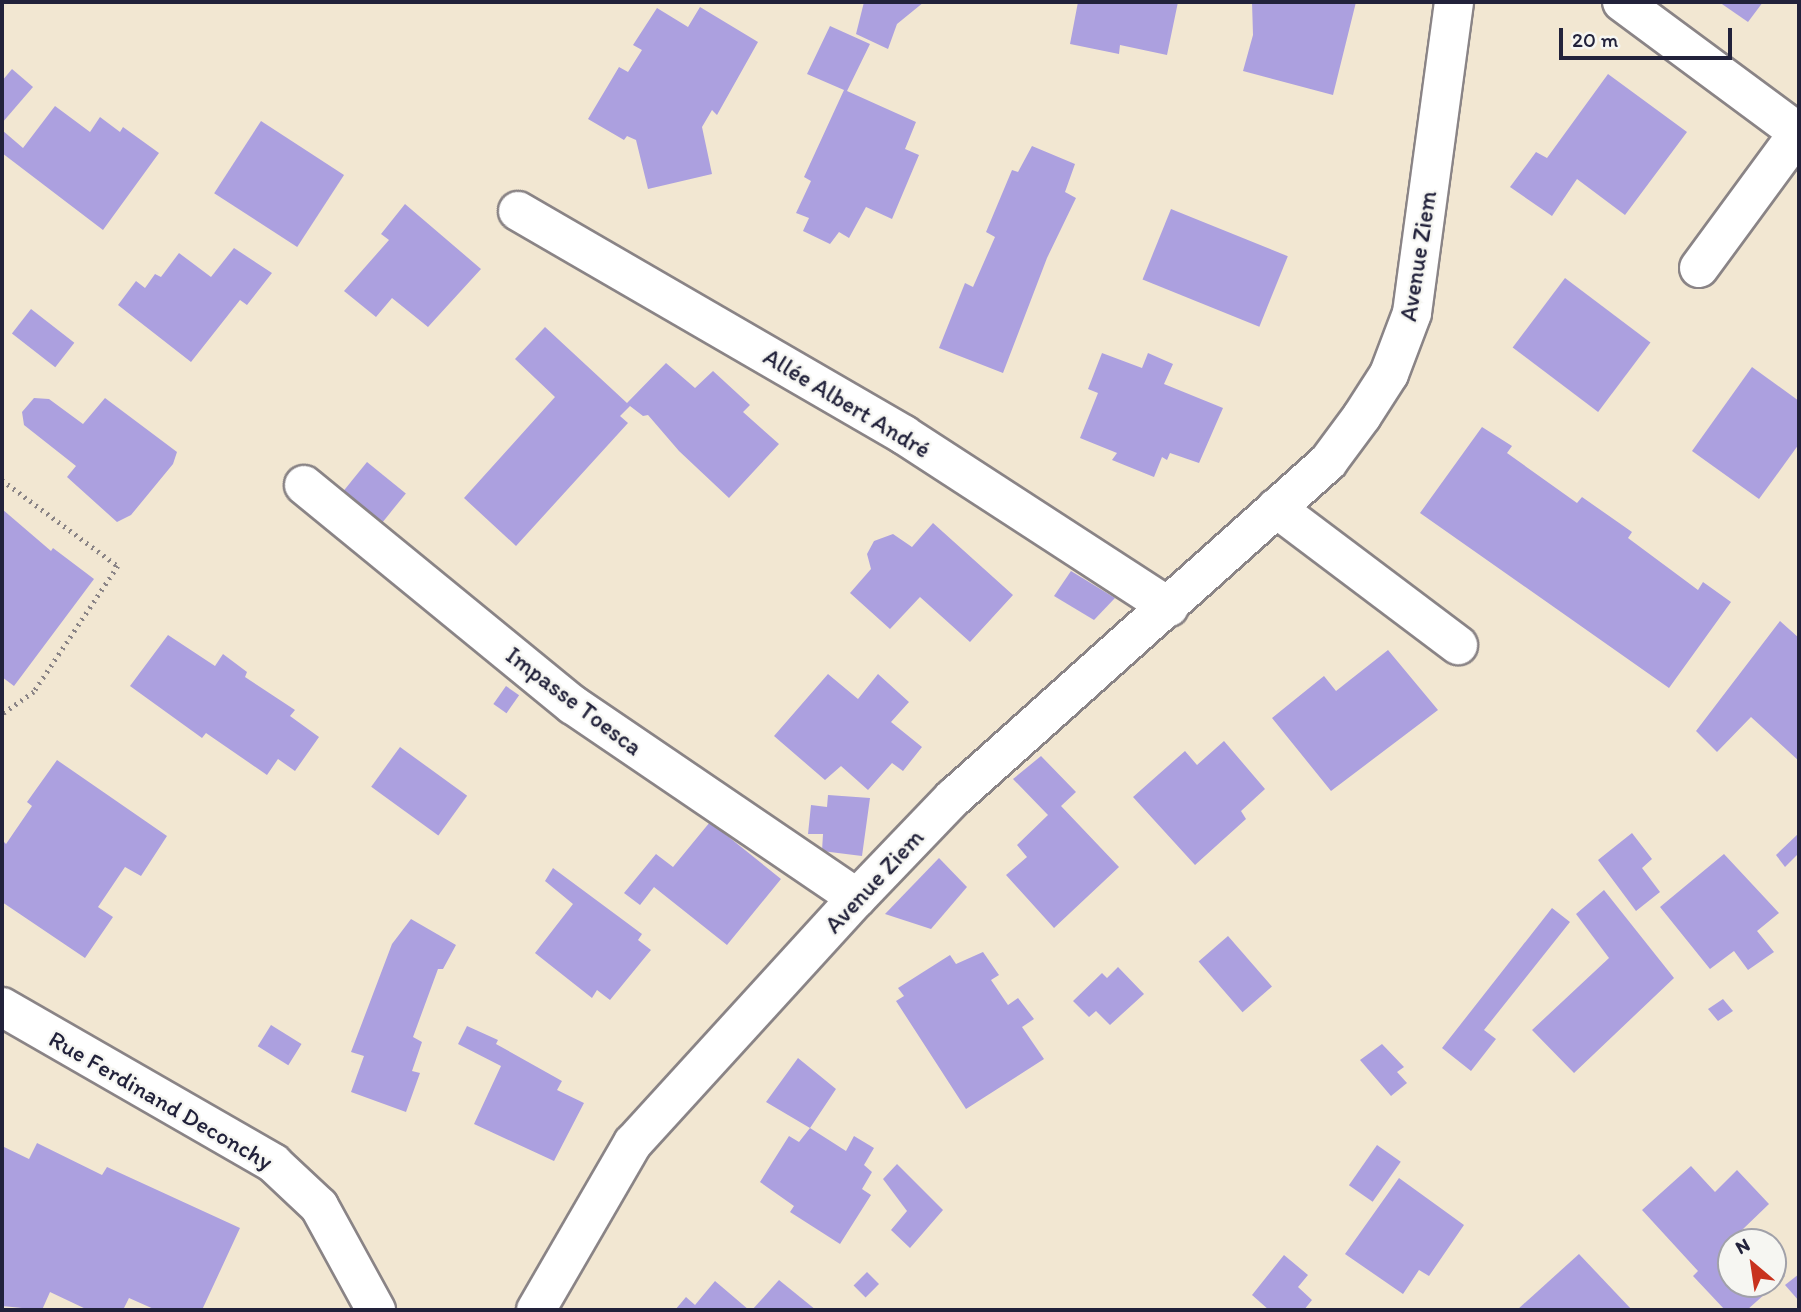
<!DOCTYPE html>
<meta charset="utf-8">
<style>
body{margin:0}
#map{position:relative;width:1801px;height:1312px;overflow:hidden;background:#f2e7d2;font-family:Itim,sans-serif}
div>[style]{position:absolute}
.building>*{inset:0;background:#aca0df;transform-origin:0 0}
.path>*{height:4.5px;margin-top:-2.25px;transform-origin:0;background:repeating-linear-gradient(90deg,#8a8486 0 2px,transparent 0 7px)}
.roads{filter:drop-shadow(2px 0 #8a8486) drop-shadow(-2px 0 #8a8486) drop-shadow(0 2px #8a8486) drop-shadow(0 -2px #8a8486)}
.street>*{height:38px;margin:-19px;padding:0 19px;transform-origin:19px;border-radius:19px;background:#fff}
span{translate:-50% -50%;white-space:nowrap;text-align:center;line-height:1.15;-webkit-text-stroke:5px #f6f6f2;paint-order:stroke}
.street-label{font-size:24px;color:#22223b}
.frame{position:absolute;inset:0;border:4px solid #22223b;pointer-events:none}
.north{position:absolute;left:1717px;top:1228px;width:70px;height:70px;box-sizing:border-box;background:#f6f6f2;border:2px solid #a1a1a9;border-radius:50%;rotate:331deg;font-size:19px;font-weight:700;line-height:28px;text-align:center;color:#22223b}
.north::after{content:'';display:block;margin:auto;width:24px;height:32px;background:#c8321e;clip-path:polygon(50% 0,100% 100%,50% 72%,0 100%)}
.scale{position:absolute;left:1559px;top:28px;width:173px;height:32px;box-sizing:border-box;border:4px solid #22223b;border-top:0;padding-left:9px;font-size:21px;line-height:24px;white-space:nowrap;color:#22223b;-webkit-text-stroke:5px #f6f6f2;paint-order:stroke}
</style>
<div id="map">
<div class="building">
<i style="clip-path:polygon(864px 2px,924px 2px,897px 24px,888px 49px,856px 34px)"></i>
<i style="clip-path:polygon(1078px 2px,1178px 2px,1167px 55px,1120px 45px,1119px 54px,1070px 44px)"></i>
<i style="clip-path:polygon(1252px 2px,1356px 2px,1333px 95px,1243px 71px,1253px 35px)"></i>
<i style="clip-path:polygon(1719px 2px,1763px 2px,1748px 22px)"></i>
<i style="clip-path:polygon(700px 7px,758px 42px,717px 115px,712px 110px,702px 127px,712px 174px,648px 189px,636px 140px,627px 136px,624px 140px,588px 119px,619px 67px,628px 72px,642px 50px,633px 45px,657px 8px,688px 27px)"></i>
<i style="clip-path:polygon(830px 26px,870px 44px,847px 91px,916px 122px,905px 149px,919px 155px,892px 219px,866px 207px,849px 238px,839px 232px,830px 244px,803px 231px,809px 218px,796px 213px,811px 181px,804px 177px,844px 90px,807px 74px)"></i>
<i style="clip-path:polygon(12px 69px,33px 87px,2px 123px,2px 81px)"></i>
<i style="clip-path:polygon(1608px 74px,1687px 132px,1625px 215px,1577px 179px,1552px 216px,1510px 187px,1536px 152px,1547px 158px)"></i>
<i style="clip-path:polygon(55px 106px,90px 132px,100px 117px,120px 132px,123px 127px,159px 153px,103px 230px,2px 153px,2px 130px,23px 148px)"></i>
<i style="left:261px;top:121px;width:99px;height:86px;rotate:33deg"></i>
<i style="clip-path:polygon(1032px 146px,1075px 164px,1065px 192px,1076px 198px,1047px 258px,1003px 373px,939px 348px,965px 283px,973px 287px,995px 237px,986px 232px,1012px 170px,1018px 172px)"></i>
<i style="clip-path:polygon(405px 204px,481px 269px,428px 327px,392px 298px,376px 317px,344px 291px,389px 240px,381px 234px)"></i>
<i style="left:1171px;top:209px;width:126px;height:76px;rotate:22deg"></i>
<i style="clip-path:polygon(234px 248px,272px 273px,247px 305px,240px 300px,191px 362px,118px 305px,136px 281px,145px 288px,155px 274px,161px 277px,179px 253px,211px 277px)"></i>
<i style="left:1565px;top:278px;width:107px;height:87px;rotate:37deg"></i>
<i style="left:31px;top:309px;width:55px;height:31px;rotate:38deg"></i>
<i style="clip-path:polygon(545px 327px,627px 403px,666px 363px,695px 388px,713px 371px,750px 405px,743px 412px,779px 444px,729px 498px,679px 451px,648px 415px,643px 416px,630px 406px,620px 416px,628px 423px,516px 546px,464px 498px,555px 397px,515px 359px)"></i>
<i style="clip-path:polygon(1102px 353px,1142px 368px,1148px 353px,1173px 364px,1164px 384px,1223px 408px,1199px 463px,1170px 453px,1167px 460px,1162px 457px,1154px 477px,1112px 460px,1117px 453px,1080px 438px,1098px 393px,1088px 389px)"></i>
<i style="clip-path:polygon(1752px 367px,1799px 401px,1799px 444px,1759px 499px,1692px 451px)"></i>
<i style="clip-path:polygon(34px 398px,49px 399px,83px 424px,105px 398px,177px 452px,173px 464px,131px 515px,117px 522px,67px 477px,76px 466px,24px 425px,22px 412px)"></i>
<i style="clip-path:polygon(1482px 427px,1512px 446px,1507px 453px,1577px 503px,1582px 497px,1632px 532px,1628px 538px,1698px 590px,1703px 582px,1731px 602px,1669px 688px,1420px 513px)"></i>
<i style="left:367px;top:462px;width:50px;height:38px;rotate:39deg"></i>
<i style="clip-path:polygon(2px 509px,51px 551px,53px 548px,94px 579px,14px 686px,2px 677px)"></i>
<i style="clip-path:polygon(933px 523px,1013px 595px,970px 642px,920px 597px,890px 629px,850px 593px,871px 569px,867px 554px,874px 541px,893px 534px,912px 547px)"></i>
<i style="clip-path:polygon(1071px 571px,1115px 598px,1094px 620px,1054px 596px)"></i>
<i style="clip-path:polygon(1780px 621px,1799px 638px,1799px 761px,1751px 717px,1717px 752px,1696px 731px)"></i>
<i style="clip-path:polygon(168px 635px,215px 666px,223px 654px,247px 672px,245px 677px,295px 710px,290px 716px,319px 737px,295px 771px,278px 759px,267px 775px,206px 733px,202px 738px,130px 686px)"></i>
<i style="clip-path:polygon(1388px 650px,1438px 710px,1331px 791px,1272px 718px,1324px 676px,1336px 691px)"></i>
<i style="clip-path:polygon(828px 674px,858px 699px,878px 674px,909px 702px,891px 722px,922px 747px,903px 771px,892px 763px,868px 790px,841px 766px,825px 780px,774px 736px)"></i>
<i style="left:506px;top:686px;width:16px;height:22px;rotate:35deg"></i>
<i style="clip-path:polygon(1224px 741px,1265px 789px,1241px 811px,1246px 819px,1195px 865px,1133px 797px,1185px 751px,1197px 765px)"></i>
<i style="left:400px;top:747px;width:83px;height:49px;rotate:36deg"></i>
<i style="clip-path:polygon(1041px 756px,1076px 792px,1061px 806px,1119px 867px,1054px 928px,1006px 875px,1027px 857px,1017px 845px,1048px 815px,1013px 779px)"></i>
<i style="clip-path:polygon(57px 760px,167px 836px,141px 876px,125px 867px,98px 907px,113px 917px,85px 958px,2px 902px,2px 840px,6px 844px,32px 806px,27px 802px)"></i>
<i style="clip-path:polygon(828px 795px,870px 798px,862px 856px,822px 851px,823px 834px,808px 834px,811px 805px,827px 807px)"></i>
<i style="clip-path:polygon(710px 822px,781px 879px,727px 945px,654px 887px,640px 905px,624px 893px,656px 854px,673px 867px)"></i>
<i style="clip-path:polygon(1632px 833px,1652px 859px,1642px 868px,1660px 892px,1636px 911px,1598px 860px)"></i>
<i style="clip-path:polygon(1799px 833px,1799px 853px,1785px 867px,1776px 855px)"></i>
<i style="clip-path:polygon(1724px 854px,1779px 913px,1757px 931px,1774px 952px,1748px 970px,1734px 951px,1710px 969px,1660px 907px)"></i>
<i style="clip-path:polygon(939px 858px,967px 887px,931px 929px,885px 914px)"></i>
<i style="clip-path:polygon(553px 868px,642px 934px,638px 940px,651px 950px,610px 1000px,597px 990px,592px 998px,535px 953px,573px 904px,545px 881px)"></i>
<i style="clip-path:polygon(1604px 890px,1674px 978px,1574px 1073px,1532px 1030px,1609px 958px,1576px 914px)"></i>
<i style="clip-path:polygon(1552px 908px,1570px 922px,1484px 1030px,1496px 1039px,1471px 1071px,1442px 1048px)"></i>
<i style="clip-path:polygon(411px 919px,456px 945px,443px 969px,438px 969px,413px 1037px,422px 1042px,412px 1071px,420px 1073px,406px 1112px,351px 1092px,364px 1056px,351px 1052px,392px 944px)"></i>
<i style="left:1228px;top:936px;width:67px;height:39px;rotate:49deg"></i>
<i style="clip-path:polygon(983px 952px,999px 975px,991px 980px,1008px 1005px,1018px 998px,1034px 1019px,1022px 1027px,1044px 1059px,966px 1109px,896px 1001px,904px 996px,898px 988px,950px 955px,956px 964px)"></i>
<i style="clip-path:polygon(1118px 967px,1144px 994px,1110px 1025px,1096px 1011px,1089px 1017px,1073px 1001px,1102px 973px,1107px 978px)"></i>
<i style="clip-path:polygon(1723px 999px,1733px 1011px,1718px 1021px,1708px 1009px)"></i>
<i style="left:271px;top:1025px;width:36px;height:25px;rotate:32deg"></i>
<i style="clip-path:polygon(467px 1026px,498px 1040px,496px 1044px,562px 1081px,557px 1090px,584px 1103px,554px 1161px,474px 1124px,501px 1066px,458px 1044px)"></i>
<i style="clip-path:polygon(1382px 1044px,1404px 1067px,1397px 1072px,1407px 1083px,1391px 1096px,1360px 1060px)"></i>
<i style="clip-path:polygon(798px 1058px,836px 1089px,810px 1128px,846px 1151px,854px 1136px,874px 1148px,864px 1165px,872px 1172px,862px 1189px,871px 1195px,840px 1244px,790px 1212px,794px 1206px,760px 1182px,789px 1136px,799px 1142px,810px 1128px,766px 1102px)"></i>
<i style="clip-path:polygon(37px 1143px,102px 1175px,107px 1167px,240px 1228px,202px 1310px,156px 1310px,129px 1298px,123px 1310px,88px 1310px,50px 1292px,42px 1310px,2px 1306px,2px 1146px,29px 1159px)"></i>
<i style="left:1377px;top:1145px;width:29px;height:49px;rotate:35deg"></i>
<i style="clip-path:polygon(897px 1164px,943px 1210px,910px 1248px,891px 1230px,907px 1211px,883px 1179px)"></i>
<i style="clip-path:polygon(1691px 1166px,1715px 1192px,1737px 1170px,1769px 1204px,1742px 1230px,1753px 1242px,1731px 1242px,1731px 1284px,1773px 1284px,1773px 1263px,1785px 1276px,1747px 1310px,1725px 1310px,1693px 1276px,1698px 1271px,1642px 1210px)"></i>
<i style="clip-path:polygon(1399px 1178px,1464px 1225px,1429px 1276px,1419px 1270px,1403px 1294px,1345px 1254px)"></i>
<i style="clip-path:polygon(1579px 1254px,1632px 1310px,1517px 1310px)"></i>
<i style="clip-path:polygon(1284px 1255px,1308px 1275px,1298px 1287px,1312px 1300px,1304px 1310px,1269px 1310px,1252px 1295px)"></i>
<i style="left:867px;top:1272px;width:17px;height:19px;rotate:45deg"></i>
<i style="clip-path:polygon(1799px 1274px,1799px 1301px,1785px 1285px)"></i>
<i style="clip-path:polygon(779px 1280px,816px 1310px,752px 1310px)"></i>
<i style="clip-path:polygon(715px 1281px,749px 1310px,675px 1310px,686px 1297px,695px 1305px)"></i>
</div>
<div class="path">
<i style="left:2px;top:480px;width:144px;rotate:36.6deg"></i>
<i style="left:118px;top:566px;width:151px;rotate:123.7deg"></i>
<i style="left:34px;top:692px;width:39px;rotate:145deg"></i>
</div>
<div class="roads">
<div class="street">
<i style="left:1622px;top:2px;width:220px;rotate:36.5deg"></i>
<i style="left:518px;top:211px;width:446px;rotate:30.1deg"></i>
<i style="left:904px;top:435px;width:316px;rotate:33deg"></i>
<i style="left:1699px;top:268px;width:169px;rotate:-53.7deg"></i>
<i style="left:304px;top:485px;width:348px;rotate:39.3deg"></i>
<i style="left:573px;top:705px;width:343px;rotate:34.2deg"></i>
<i style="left:1276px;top:508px;width:228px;rotate:37deg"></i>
<i style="left:2px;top:1007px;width:313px;rotate:29.9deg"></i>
<i style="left:273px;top:1163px;width:63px;rotate:43.1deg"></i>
<i style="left:319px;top:1206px;width:119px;rotate:61.3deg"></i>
<i style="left:536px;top:1310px;width:193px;rotate:-59.9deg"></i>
<i style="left:633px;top:1143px;width:332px;rotate:-47.6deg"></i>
<i style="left:857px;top:898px;width:139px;rotate:-46.2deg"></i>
<i style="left:953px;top:798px;width:504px;rotate:-41.86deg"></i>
<i style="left:1328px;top:462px;width:57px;rotate:-53.5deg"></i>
<i style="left:1362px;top:416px;width:50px;rotate:-57.3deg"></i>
<i style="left:1389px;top:374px;width:65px;rotate:-69.3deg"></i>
<i style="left:1412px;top:313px;width:314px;rotate:-82.3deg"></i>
</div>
</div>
<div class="street-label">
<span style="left:1418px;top:256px;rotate:-81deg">Avenue Ziem</span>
<span style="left:847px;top:403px;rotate:31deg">Allée Albert André</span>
<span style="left:574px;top:701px;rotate:37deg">Impasse Toesca</span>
<span style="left:874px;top:881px;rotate:-47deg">Avenue Ziem</span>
<span style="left:161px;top:1100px;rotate:30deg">Rue Ferdinand Deconchy</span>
</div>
<div class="frame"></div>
<div class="north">N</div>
<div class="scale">20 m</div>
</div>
